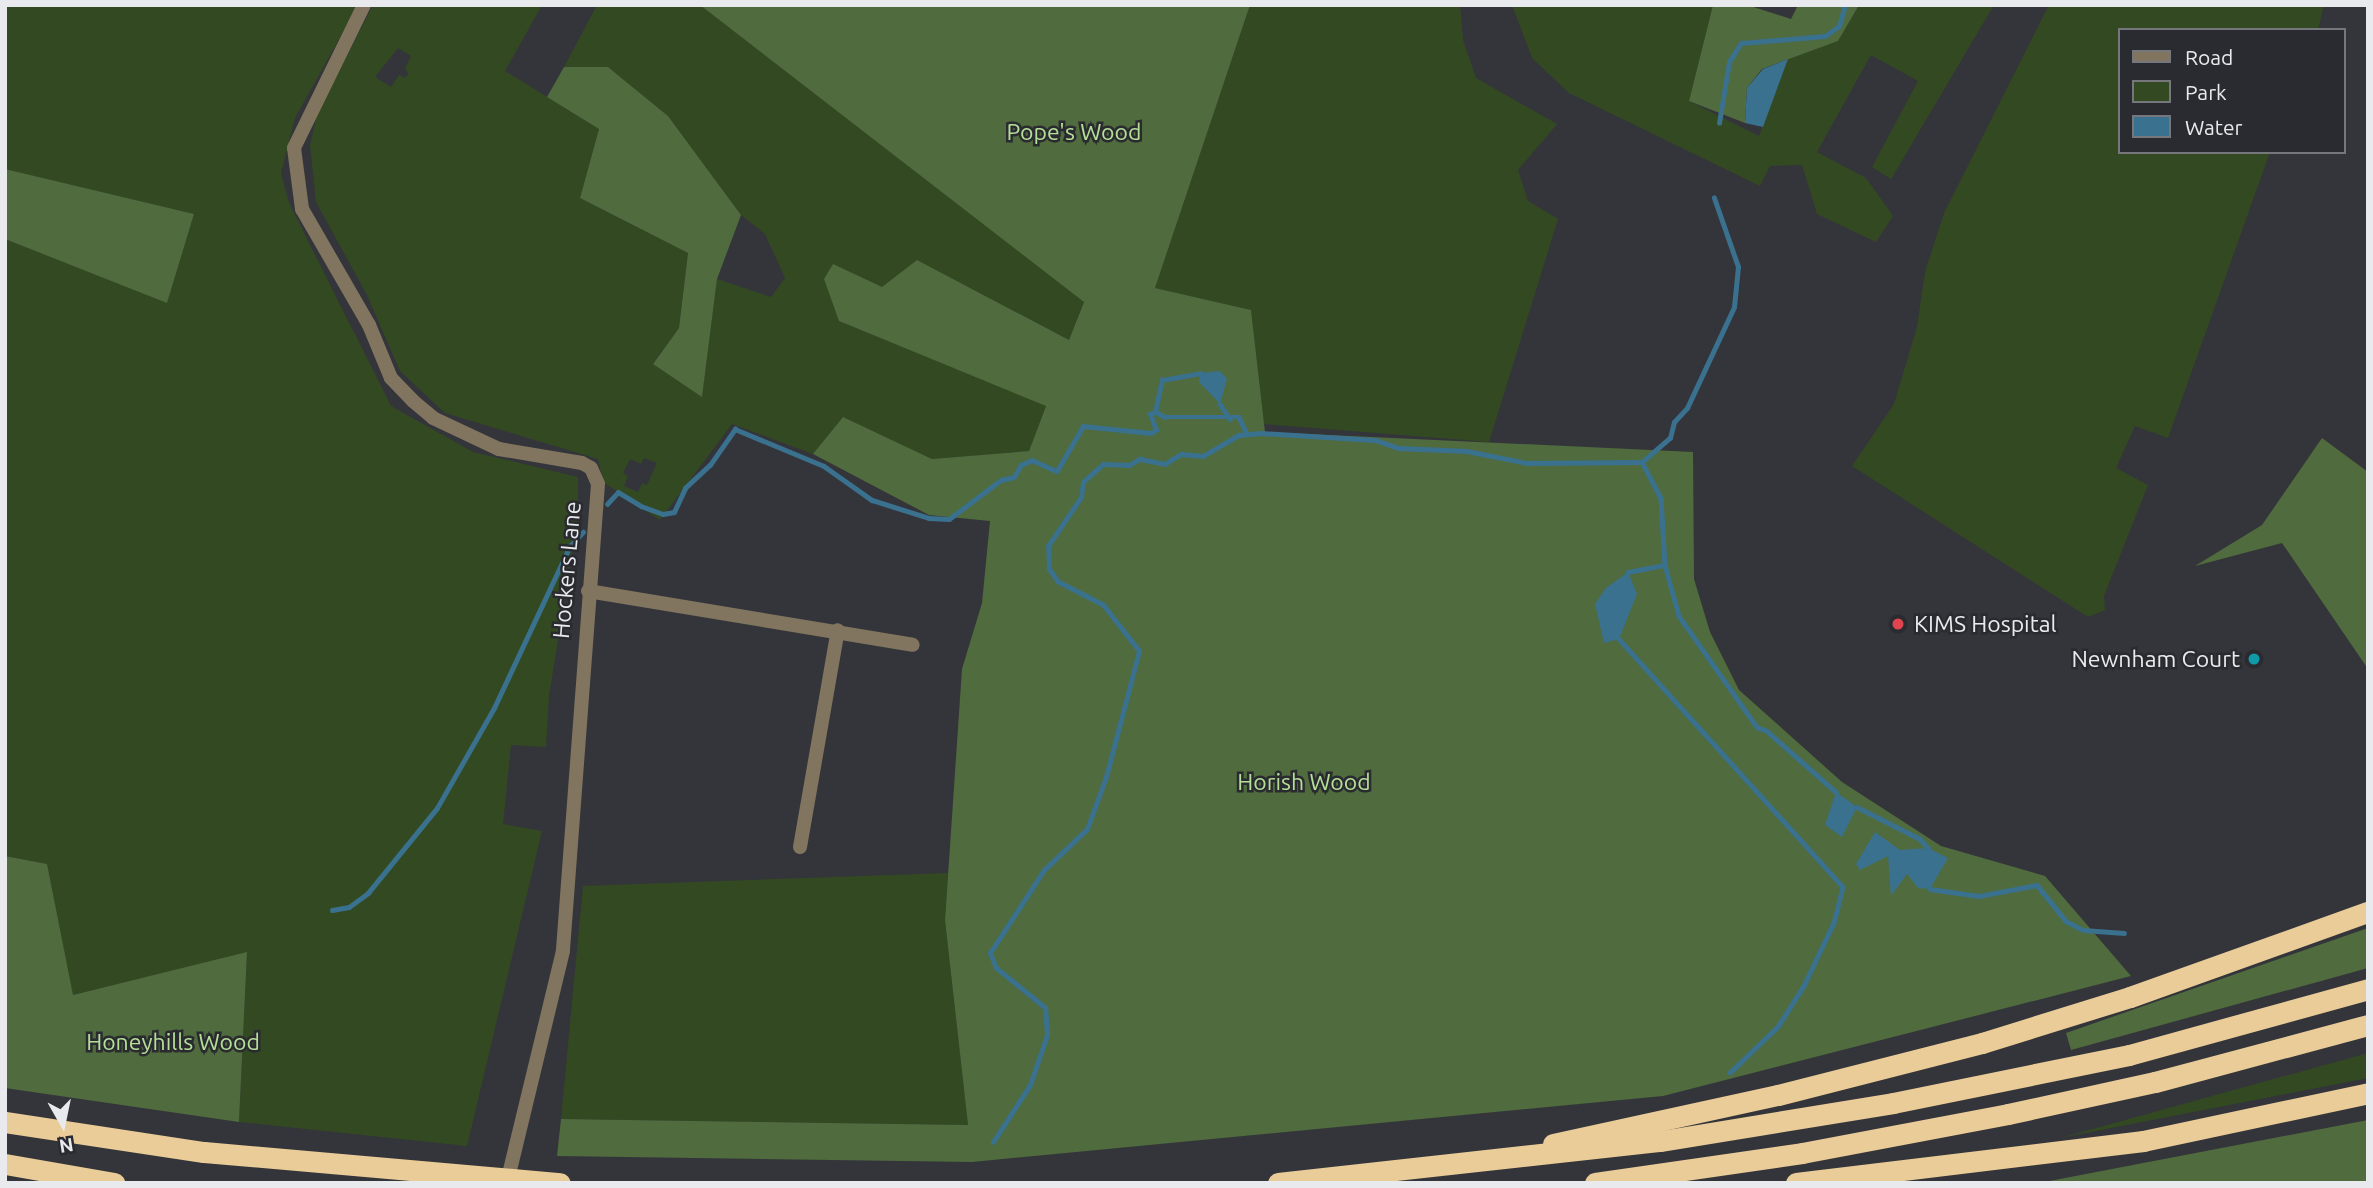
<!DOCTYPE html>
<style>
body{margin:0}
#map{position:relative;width:2373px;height:1188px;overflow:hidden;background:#34353a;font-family:Ubuntu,sans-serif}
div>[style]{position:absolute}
.green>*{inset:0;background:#334922}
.forest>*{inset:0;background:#506b3d}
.water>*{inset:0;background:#3a718f}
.stream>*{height:4.5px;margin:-2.25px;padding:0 2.25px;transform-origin:2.25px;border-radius:2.25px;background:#3a718f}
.street>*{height:14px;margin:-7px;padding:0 7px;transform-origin:7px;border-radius:7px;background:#817560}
.highway>*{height:21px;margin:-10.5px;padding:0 10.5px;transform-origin:10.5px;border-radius:10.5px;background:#eacc98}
.dots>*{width:19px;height:19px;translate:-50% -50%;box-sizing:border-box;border:4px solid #2a2b30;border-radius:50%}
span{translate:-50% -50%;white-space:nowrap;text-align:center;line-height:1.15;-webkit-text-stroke:5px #2a2b30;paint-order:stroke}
.park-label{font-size:23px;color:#b5df97}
.street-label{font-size:23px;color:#e9eaed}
.poi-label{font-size:23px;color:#e9eaed}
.left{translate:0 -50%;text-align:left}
.right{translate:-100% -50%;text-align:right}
.frame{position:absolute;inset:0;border:7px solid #e9eaed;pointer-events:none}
.legend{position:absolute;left:2118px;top:28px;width:228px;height:126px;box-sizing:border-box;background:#2a2b30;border:2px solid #76777c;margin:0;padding:9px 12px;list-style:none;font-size:21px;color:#e9eaed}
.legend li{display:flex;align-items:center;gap:14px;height:35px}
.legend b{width:35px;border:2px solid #76777c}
.north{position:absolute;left:28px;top:1090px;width:70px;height:70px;-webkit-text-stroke:5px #2a2b30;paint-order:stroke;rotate:171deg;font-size:19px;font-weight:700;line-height:28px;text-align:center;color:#e9eaed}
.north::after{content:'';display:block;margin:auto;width:24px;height:32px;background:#e9eaed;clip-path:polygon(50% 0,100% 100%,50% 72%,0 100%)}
</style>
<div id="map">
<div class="green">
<i style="clip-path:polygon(5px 5px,358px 5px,295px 118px,281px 173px,289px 203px,391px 406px,473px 452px,578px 477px,578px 516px,549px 696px,546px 747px,511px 745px,503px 824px,542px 831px,467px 1146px,239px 1122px,247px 953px,72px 995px,47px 864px,5px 856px,5px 239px,167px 302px,194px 214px,5px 169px)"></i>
<i style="clip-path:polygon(evenodd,373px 5px,542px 5px,505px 71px,599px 129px,580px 198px,688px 253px,679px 328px,653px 363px,702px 396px,717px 279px,771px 297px,785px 278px,765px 234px,741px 215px,668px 116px,608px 67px,564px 67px,597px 5px,700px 5px,1084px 301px,1069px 340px,917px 260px,839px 321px,1046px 405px,1029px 451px,932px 459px,843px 417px,813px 454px,732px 424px,660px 520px,603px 482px,598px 459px,445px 413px,400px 371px,367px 295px,316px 202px,310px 145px,317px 114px,373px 5px,398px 48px,411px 56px,405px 69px,409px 73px,405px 78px,399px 75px,391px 87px,375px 77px,398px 48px,373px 5px,644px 458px,657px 463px,647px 485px,642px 483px,638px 492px,624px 486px,628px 476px,623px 473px,630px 459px,641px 464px,644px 458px)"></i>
<i style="clip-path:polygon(1250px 5px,1460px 5px,1463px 40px,1476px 78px,1557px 124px,1518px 170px,1528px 201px,1558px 219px,1489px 442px,1264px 424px,1251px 310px,1155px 288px)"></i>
<i style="clip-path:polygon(1512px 5px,1713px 5px,1689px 101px,1759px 136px,1788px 59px,1838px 41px,1859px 5px,1994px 5px,1891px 179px,1872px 167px,1918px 81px,1871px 55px,1817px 152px,1866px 178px,1893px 216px,1876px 242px,1817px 214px,1802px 165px,1770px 166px,1760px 186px,1569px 93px,1532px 58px)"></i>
<i style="clip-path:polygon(2049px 5px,2324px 5px,2318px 30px,2119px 30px,2119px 152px,2270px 152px,2168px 438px,2135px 426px,2116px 468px,2148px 485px,2104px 596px,2105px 610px,2088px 617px,1852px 466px,1894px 404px,1917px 327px,1925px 272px,1944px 213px)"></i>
<i style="clip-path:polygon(948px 873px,945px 920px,968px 1125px,561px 1119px,583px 886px)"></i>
<i style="clip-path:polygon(2368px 1053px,2368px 1078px,2060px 1138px)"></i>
</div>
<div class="forest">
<i style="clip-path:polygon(700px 5px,1250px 5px,1155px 288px,1251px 310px,1265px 432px,1693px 452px,1694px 579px,1710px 632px,1739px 690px,1842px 782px,1941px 846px,2045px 876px,2131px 976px,1663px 1096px,972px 1162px,557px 1156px,561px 1119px,968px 1125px,945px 920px,962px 669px,982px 603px,990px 521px,929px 515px,813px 454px,843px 417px,932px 459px,1029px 451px,1046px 406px,839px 321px,824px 279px,833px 264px,882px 287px,917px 260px,1069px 340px,1084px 302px)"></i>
<i style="clip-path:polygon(1713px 5px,1747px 5px,1791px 19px,1798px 5px,1859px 5px,1838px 41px,1762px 69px,1747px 88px,1745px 123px,1689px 101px)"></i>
<i style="clip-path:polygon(564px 67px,608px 67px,668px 116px,741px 215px,717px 279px,702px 397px,653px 364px,679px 328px,688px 253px,580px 198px,599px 129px,547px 97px)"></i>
<i style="clip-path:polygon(5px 169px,194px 214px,167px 303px,5px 239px)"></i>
<i style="clip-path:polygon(2322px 438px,2368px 472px,2368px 669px,2282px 543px,2195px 566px,2262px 525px)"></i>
<i style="clip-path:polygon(5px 856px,47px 864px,73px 995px,247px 952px,239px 1122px,5px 1088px)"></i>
<i style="clip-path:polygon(2368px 928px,2368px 968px,2071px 1050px,2066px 1033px)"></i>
<i style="clip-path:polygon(2368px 1120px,2368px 1183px,2039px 1183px)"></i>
</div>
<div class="water">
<i style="clip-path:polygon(1788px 59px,1763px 127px,1745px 123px,1747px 88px,1763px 69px)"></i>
<i style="clip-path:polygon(1220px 371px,1227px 379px,1220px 404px,1199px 382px,1200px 373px)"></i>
<i style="clip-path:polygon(1628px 572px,1637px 594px,1619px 639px,1604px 643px,1595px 604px,1606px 588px)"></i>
<i style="clip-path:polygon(1836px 792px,1857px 807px,1842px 837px,1825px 825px)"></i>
<i style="clip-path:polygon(1875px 832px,1900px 850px,1928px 848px,1948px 858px,1930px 889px,1918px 888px,1907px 874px,1891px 896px,1888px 856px,1860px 870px,1856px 864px)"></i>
</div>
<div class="stream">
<i style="left:1719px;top:123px;width:62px;rotate:-80.7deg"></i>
<i style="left:1729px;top:62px;width:22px;rotate:-58deg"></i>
<i style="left:1741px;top:43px;width:84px;rotate:-4.8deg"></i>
<i style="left:1825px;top:36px;width:17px;rotate:-36deg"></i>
<i style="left:1839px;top:26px;width:22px;rotate:-74deg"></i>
<i style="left:1220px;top:404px;width:18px;rotate:56deg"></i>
<i style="left:1156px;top:412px;width:10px;rotate:29deg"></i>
<i style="left:1165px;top:417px;width:74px"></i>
<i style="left:1239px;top:417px;width:19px;rotate:65deg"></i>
<i style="left:1642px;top:462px;width:41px;rotate:62.2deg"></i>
<i style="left:1661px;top:498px;width:67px;rotate:86.6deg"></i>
<i style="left:1665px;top:565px;width:53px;rotate:74.6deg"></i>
<i style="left:1679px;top:616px;width:136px;rotate:54.9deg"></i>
<i style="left:1757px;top:727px;width:11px;rotate:22deg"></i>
<i style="left:1767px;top:731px;width:92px;rotate:41.5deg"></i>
<i style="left:607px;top:504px;width:16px;rotate:-47deg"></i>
<i style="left:618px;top:492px;width:27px;rotate:31deg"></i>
<i style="left:641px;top:506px;width:23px;rotate:20deg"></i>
<i style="left:663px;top:514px;width:11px;rotate:-10deg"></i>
<i style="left:674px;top:512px;width:26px;rotate:-65deg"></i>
<i style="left:685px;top:488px;width:34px;rotate:-43deg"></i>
<i style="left:710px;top:465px;width:44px;rotate:-55.2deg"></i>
<i style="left:735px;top:429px;width:96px;rotate:22.6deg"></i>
<i style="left:824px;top:466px;width:59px;rotate:35.3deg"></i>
<i style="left:872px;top:500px;width:60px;rotate:17.5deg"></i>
<i style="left:929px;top:518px;width:20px;rotate:3deg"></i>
<i style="left:949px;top:519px;width:65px;rotate:-36.9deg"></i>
<i style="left:1001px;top:480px;width:13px;rotate:-13deg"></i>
<i style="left:1014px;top:477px;width:14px;rotate:-60deg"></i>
<i style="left:1021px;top:465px;width:12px;rotate:-24deg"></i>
<i style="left:1032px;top:460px;width:27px;rotate:24deg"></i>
<i style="left:1057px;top:471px;width:52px;rotate:-60deg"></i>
<i style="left:1083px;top:426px;width:68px;rotate:5.9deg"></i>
<i style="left:1151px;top:433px;width:6px;rotate:-31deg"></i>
<i style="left:1156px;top:430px;width:17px;rotate:-111deg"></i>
<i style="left:1150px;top:414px;width:5px;rotate:-22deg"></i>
<i style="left:1155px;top:412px;width:33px;rotate:-78deg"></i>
<i style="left:1162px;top:380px;width:39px;rotate:-10deg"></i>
<i style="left:1628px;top:572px;width:38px;rotate:-11deg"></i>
<i style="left:1619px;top:639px;width:334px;rotate:47.9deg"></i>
<i style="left:1843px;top:887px;width:37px;rotate:104deg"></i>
<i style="left:1834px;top:923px;width:70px;rotate:115.5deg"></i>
<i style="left:1804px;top:986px;width:49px;rotate:122.4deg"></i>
<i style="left:1778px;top:1027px;width:66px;rotate:136.2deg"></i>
<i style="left:1857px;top:807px;width:71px;rotate:26.9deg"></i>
<i style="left:1920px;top:839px;width:12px;rotate:48deg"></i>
<i style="left:1930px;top:889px;width:49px;rotate:8.1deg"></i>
<i style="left:1979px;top:896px;width:59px;rotate:-10.7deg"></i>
<i style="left:2037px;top:885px;width:46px;rotate:51.1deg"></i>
<i style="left:2066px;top:921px;width:19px;rotate:28deg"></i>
<i style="left:2083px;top:930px;width:41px;rotate:4.2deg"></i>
<i style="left:332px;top:910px;width:17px;rotate:-10deg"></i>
<i style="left:349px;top:907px;width:24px;rotate:-36deg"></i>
<i style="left:368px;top:893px;width:109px;rotate:-50.9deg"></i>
<i style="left:437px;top:808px;width:115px;rotate:-60.3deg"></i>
<i style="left:494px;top:708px;width:179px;rotate:-64.9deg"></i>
<i style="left:570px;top:546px;width:19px;rotate:-47deg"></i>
<i style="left:993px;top:1142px;width:68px;rotate:-57deg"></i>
<i style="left:1030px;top:1085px;width:53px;rotate:-71.2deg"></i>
<i style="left:1047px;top:1035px;width:27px;rotate:-94deg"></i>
<i style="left:1045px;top:1008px;width:63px;rotate:-140.8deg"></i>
<i style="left:996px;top:968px;width:16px;rotate:-112deg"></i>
<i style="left:990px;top:953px;width:99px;rotate:-57deg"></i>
<i style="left:1044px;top:870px;width:59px;rotate:-43.6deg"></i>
<i style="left:1087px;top:829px;width:55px;rotate:-69.9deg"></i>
<i style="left:1106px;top:777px;width:130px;rotate:-75.3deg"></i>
<i style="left:1139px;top:651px;width:58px;rotate:-128deg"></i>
<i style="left:1103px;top:605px;width:51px;rotate:-152.9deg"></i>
<i style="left:1058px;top:582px;width:16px;rotate:-125deg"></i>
<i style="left:1049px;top:569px;width:23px;rotate:-92deg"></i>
<i style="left:1048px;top:546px;width:59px;rotate:-56deg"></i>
<i style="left:1081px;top:497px;width:15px;rotate:-82deg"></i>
<i style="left:1083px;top:482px;width:27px;rotate:-42deg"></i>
<i style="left:1103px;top:464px;width:26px;rotate:2deg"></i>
<i style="left:1129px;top:465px;width:13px;rotate:-29deg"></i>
<i style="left:1140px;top:459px;width:25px;rotate:11deg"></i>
<i style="left:1165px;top:464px;width:19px;rotate:-32deg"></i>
<i style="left:1181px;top:454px;width:22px;rotate:5deg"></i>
<i style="left:1203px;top:456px;width:42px;rotate:-30.3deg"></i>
<i style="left:1239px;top:435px;width:22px;rotate:-5deg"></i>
<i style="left:1261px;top:433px;width:114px;rotate:3.5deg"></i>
<i style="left:1375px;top:440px;width:24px;rotate:19deg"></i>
<i style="left:1398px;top:448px;width:69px;rotate:2.5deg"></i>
<i style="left:1467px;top:451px;width:61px;rotate:11.3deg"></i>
<i style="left:1527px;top:463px;width:115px;rotate:-0.5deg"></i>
<i style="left:1642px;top:462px;width:37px;rotate:-41deg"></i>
<i style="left:1670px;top:438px;width:16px;rotate:-76deg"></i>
<i style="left:1674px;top:422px;width:19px;rotate:-47deg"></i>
<i style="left:1687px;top:408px;width:111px;rotate:-65deg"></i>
<i style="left:1734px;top:307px;width:40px;rotate:-84.3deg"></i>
<i style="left:1738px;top:267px;width:73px;rotate:-109.2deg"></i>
</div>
<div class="street">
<i style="left:364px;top:5px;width:159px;rotate:116.1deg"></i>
<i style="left:294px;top:148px;width:62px;rotate:82.5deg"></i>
<i style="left:302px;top:209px;width:134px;rotate:60deg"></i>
<i style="left:369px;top:325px;width:57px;rotate:67.5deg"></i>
<i style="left:391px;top:378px;width:32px;rotate:46deg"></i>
<i style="left:413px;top:401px;width:26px;rotate:40deg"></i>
<i style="left:433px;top:418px;width:73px;rotate:25.2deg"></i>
<i style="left:499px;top:449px;width:84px;rotate:9.6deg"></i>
<i style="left:582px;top:463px;width:10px;rotate:29deg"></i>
<i style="left:591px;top:468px;width:17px;rotate:66deg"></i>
<i style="left:598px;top:484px;width:468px;rotate:94.3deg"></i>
<i style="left:563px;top:951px;width:239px;rotate:103.6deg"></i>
<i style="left:588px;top:591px;width:329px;rotate:9.4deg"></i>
<i style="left:800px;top:847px;width:220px;rotate:-80.1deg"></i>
</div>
<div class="highway">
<i style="left:5px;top:1122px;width:201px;rotate:8.6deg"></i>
<i style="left:204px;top:1152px;width:357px;rotate:5deg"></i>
<i style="left:1553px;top:1144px;width:230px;rotate:-12.3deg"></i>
<i style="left:1778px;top:1095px;width:211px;rotate:-14.3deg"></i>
<i style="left:1982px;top:1043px;width:155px;rotate:-17.3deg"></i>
<i style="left:2130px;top:997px;width:253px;rotate:-19.7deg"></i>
<i style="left:5px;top:1164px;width:111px;rotate:9.9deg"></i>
<i style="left:1278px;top:1183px;width:385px;rotate:-6.3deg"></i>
<i style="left:1661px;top:1141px;width:235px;rotate:-9.3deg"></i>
<i style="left:1893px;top:1103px;width:241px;rotate:-11.5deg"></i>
<i style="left:2129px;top:1055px;width:248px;rotate:-15.4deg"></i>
<i style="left:1595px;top:1183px;width:209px;rotate:-8.2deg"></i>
<i style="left:1802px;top:1153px;width:210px;rotate:-10.7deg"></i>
<i style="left:2008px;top:1114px;width:150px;rotate:-12.3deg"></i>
<i style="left:2155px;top:1082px;width:220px;rotate:-15deg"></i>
<i style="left:1796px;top:1183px;width:350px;rotate:-6.9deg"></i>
<i style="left:2143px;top:1141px;width:230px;rotate:-12deg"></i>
</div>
<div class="dots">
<i style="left:1898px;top:624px;background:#e0444e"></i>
<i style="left:2254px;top:659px;background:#0f9aa8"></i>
</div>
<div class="park-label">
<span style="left:1074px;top:132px">Pope's Wood</span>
<span style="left:1304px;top:782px">Horish Wood</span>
<span style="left:173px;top:1042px">Honeyhills Wood</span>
</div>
<div class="street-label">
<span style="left:567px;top:570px;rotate:-85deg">Hockers Lane</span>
</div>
<div class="poi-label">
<span class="left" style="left:1914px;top:624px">KIMS Hospital</span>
<span class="right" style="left:2240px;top:659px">Newnham Court</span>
</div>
<div class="frame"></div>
<ul class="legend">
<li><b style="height:9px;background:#817560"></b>Road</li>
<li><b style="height:19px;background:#334922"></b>Park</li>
<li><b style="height:19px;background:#3a718f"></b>Water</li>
</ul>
<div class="north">N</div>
</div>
